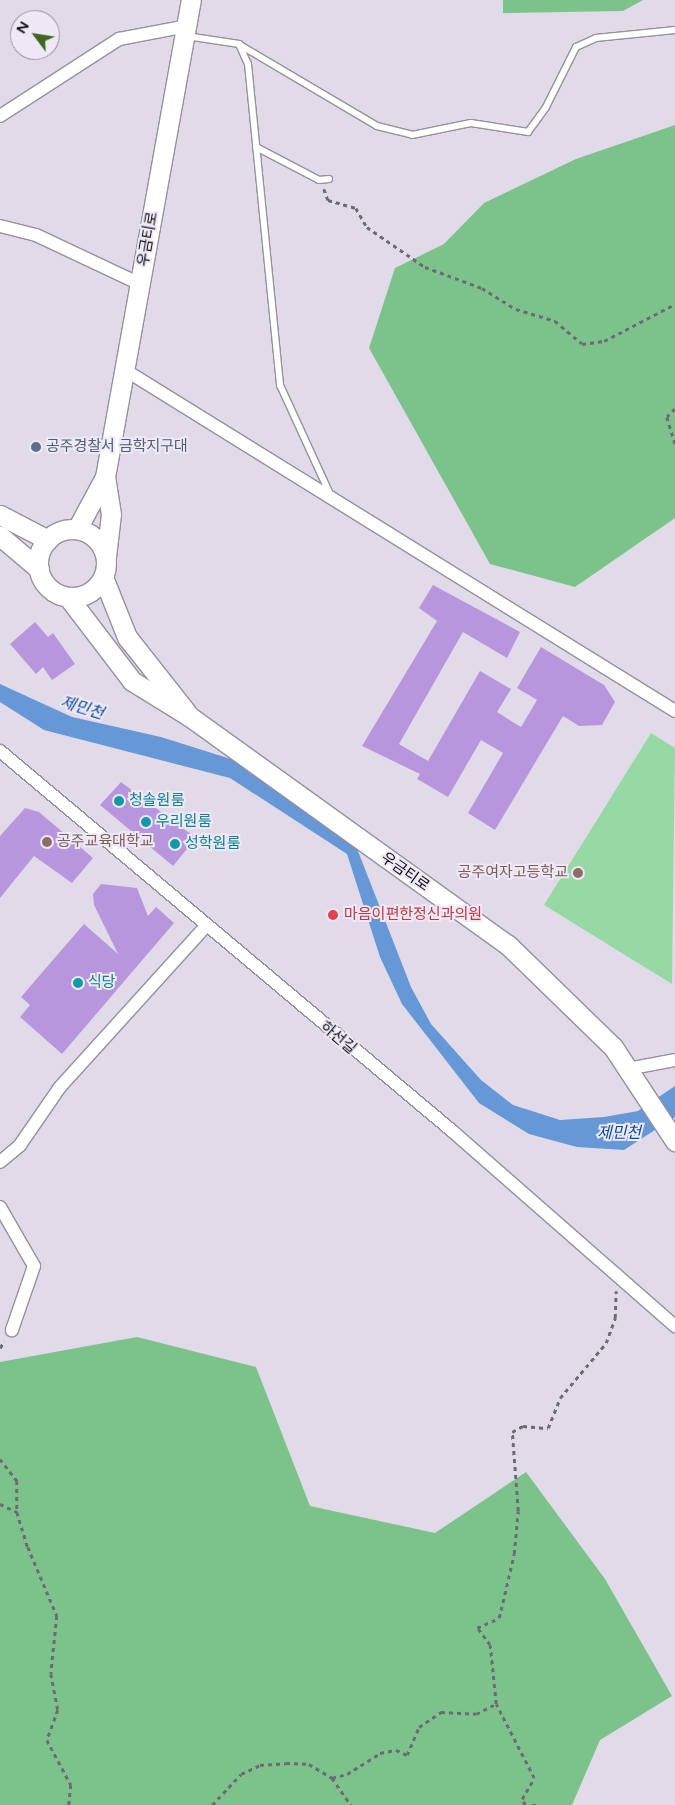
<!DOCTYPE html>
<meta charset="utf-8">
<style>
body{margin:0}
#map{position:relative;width:675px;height:1805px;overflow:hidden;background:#e1dbe9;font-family:"Varela Round","Noto Sans KR",sans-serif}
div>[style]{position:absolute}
.green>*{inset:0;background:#97d9a4}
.forest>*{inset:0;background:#7bc38b}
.water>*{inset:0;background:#6697d6}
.building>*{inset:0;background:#b896de}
.path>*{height:2.5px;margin-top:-1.25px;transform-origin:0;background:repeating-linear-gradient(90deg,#6e6a73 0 4px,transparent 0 8px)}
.roads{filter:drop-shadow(1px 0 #96909d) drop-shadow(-1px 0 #96909d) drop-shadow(0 1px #96909d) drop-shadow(0 -1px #96909d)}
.lane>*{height:6px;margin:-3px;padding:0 3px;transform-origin:3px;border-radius:3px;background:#fff}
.street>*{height:12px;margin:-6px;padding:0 6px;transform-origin:6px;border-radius:6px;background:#fff}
.secondary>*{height:19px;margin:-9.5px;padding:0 9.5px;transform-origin:9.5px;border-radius:9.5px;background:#fff}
.secondary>.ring{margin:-9.5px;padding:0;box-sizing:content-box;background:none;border:19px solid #fff;border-radius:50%}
.dots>*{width:14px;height:14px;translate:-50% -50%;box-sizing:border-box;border:2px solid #eee8f7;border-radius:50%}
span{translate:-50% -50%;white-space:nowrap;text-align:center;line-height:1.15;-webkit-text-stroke:4px #eee8f7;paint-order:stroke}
.street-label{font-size:15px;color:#0c0a0f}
.service-label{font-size:15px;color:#4e5e75}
.left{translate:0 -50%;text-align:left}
.culture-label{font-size:15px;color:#0d838f}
.education-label{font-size:15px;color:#785e54}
.right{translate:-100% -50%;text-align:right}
.health-label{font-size:15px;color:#be3a42}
.water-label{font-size:16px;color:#054c98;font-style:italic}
.north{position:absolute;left:10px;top:10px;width:50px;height:50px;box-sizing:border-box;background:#eee8f7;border:1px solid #948f9a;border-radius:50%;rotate:301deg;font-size:14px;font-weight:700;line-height:20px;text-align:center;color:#0c0a0f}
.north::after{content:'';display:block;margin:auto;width:18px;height:22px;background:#41661f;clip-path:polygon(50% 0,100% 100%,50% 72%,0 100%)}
</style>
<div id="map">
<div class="green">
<i style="clip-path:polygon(651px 733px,675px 748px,672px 984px,544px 905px)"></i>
</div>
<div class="forest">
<i style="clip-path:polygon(503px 0,643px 0,623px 11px,503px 13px)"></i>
<i style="clip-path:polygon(675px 125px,675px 518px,575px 587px,490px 564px,369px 348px,395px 268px,444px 244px,484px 203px,576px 159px)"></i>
<i style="clip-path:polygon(137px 1337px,256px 1367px,310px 1506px,435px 1533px,526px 1472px,605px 1579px,672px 1696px,600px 1740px,572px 1805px,0 1805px,0 1362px)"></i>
</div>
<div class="water">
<i style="clip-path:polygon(0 684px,72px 717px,161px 737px,237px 761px,356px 846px,411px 987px,431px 1024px,481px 1080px,513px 1105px,560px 1120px,604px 1117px,638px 1111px,675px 1086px,675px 1117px,624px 1150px,577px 1147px,529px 1134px,479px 1103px,402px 1004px,380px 957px,347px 854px,230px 778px,44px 730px,0 702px)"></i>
</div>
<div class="building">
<i style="clip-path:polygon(433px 585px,520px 632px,507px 658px,463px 632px,399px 744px,428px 761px,480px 671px,511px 689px,497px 712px,521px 727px,537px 700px,517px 688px,541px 647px,604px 685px,615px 702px,602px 725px,579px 726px,563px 716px,495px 830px,468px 813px,503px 753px,481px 740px,448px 797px,417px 779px,420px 774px,362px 746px,437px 621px,419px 608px)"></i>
<i style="clip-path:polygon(35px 622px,48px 637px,53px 633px,75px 664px,52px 680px,43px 667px,36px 674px,10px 644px)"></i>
<i style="clip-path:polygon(121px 782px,196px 838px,173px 866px,100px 805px)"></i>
<i style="clip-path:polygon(25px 808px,39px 812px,93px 858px,72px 883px,34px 856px,0 898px,0 836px)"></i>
<i style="clip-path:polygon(101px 884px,137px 888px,148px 916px,156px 907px,174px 923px,62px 1054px,20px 1017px,30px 1005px,21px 997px,84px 924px,118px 954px,94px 905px,93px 894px)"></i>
</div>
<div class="path">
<i style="left:324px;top:189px;width:12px;rotate:70deg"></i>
<i style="left:328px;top:200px;width:29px;rotate:16deg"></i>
<i style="left:356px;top:208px;width:22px;rotate:60deg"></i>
<i style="left:367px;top:227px;width:70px;rotate:34.6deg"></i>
<i style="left:425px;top:267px;width:61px;rotate:20.2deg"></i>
<i style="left:482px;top:288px;width:40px;rotate:32deg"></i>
<i style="left:516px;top:309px;width:41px;rotate:17.1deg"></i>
<i style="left:555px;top:321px;width:35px;rotate:40deg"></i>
<i style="left:582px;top:344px;width:22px;rotate:-8deg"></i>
<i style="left:604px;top:341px;width:80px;rotate:-27.5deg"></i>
<i style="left:675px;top:409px;width:11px;rotate:135deg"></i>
<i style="left:667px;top:417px;width:28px;rotate:73deg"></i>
<i style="left:0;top:1348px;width:8px;rotate:-60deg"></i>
<i style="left:0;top:1459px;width:28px;rotate:52deg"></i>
<i style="left:17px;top:1481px;width:31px;rotate:90deg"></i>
<i style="left:17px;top:1512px;width:37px;rotate:73deg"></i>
<i style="left:28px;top:1547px;width:75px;rotate:67.2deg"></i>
<i style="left:57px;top:1616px;width:58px;rotate:95.9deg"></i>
<i style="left:51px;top:1674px;width:37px;rotate:79deg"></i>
<i style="left:58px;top:1710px;width:32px;rotate:110deg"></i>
<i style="left:47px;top:1740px;width:51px;rotate:61.9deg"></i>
<i style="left:71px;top:1785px;width:20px;rotate:96deg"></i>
<i style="left:0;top:1504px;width:19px;rotate:25deg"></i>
<i style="left:332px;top:1778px;width:16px;rotate:-15deg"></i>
<i style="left:347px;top:1774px;width:39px;rotate:-32deg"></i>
<i style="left:380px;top:1753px;width:16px;rotate:-11deg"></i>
<i style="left:396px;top:1750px;width:12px;rotate:24deg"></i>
<i style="left:407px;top:1755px;width:30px;rotate:-67deg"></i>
<i style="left:419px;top:1727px;width:27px;rotate:-34deg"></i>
<i style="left:441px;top:1712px;width:35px;rotate:3deg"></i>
<i style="left:476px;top:1714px;width:22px;rotate:-27deg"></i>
<i style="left:212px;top:1805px;width:42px;rotate:-46.9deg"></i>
<i style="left:241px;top:1774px;width:21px;rotate:-25deg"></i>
<i style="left:260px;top:1765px;width:26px;rotate:-4deg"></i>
<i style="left:286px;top:1763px;width:23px;rotate:2deg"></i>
<i style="left:309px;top:1764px;width:27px;rotate:31deg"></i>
<i style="left:332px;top:1778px;width:33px;rotate:55deg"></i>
<i style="left:525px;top:1805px;width:7px;rotate:-117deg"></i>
<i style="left:522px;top:1799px;width:24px;rotate:-60deg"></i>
<i style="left:534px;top:1778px;width:83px;rotate:-117.2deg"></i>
<i style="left:496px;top:1704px;width:59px;rotate:-95.8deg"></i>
<i style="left:490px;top:1645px;width:21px;rotate:-127deg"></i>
<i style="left:477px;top:1628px;width:24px;rotate:-24deg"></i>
<i style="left:499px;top:1618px;width:66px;rotate:-76.8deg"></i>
<i style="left:514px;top:1554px;width:43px;rotate:-84.7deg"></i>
<i style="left:518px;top:1511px;width:79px;rotate:-94.3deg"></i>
<i style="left:512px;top:1432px;width:13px;rotate:-29deg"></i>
<i style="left:523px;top:1426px;width:25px;rotate:5deg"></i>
<i style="left:548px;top:1428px;width:32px;rotate:-68deg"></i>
<i style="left:560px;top:1398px;width:72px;rotate:-50.1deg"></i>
<i style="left:606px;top:1343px;width:27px;rotate:-70deg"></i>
<i style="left:615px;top:1318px;width:27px;rotate:-88deg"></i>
<i style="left:532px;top:1805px;width:6px"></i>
</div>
<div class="roads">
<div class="lane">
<i style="left:186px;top:36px;width:54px;rotate:8.6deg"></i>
<i style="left:239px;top:44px;width:22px;rotate:66deg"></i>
<i style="left:248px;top:64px;width:323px;rotate:84.3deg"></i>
<i style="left:280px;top:385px;width:120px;rotate:65.4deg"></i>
<i style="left:240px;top:45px;width:159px;rotate:30.6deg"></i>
<i style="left:377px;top:126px;width:36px;rotate:14deg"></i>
<i style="left:412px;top:135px;width:60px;rotate:-11.5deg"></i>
<i style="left:471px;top:123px;width:58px;rotate:9deg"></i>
<i style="left:528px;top:132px;width:31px;rotate:-54deg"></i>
<i style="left:546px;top:107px;width:67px;rotate:-63.4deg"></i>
<i style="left:576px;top:47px;width:22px;rotate:-24deg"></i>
<i style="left:596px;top:38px;width:79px;rotate:-5.8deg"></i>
<i style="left:256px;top:147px;width:71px;rotate:27.6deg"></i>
<i style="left:319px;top:180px;width:10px;rotate:-6deg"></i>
</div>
<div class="street">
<i style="left:0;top:116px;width:142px;rotate:-32.9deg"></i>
<i style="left:119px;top:39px;width:69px;rotate:-10.8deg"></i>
<i style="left:0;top:226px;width:37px;rotate:14deg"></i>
<i style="left:36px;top:235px;width:115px;rotate:25.2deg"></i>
<i style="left:125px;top:370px;width:647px;rotate:31.8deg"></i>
<i style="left:0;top:751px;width:589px;rotate:40.04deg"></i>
<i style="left:451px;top:1130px;width:298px;rotate:41.2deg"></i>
<i style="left:627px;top:1069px;width:49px;rotate:-10.6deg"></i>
<i style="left:0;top:1162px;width:26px;rotate:-40deg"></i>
<i style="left:20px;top:1145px;width:70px;rotate:-55.4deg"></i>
<i style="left:60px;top:1087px;width:217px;rotate:-47.8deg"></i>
<i style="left:0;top:1207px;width:68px;rotate:60deg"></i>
<i style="left:34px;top:1266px;width:68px;rotate:109deg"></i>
</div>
<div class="secondary">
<i style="left:0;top:515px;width:54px;rotate:27.5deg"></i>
<i style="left:77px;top:529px;width:59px;rotate:-61.7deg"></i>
<i class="ring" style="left:38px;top:529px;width:49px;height:49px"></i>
<i style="left:0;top:536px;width:51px;rotate:40.2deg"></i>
<i style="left:106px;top:557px;width:43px;rotate:-83.4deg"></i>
<i style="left:111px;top:514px;width:37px;rotate:-99deg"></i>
<i style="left:105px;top:477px;width:485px;rotate:-79.8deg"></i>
<i style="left:103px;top:577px;width:65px;rotate:68.2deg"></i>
<i style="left:127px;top:637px;width:97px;rotate:51.7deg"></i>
<i style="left:68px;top:597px;width:106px;rotate:52.7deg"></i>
<i style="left:132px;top:681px;width:67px;rotate:31.6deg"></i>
<i style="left:189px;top:716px;width:393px;rotate:35.7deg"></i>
<i style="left:508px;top:945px;width:146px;rotate:44.2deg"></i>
<i style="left:613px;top:1047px;width:113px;rotate:56.6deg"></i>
</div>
</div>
<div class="dots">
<i style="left:36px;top:447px;background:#5c6f8a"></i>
<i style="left:119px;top:801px;background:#0f9aa8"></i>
<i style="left:146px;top:822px;background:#0f9aa8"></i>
<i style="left:47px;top:842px;background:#8d6e63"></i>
<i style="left:175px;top:844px;background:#0f9aa8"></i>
<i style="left:578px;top:873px;background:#8d6e63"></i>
<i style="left:333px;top:915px;background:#e0444e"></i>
<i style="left:78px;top:983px;background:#0f9aa8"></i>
</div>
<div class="street-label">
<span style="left:148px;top:239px;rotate:-80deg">우금티로</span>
<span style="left:405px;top:872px;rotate:35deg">우금티로</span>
<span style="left:338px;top:1038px;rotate:40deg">하선길</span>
</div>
<div class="service-label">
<span class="left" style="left:46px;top:447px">공주경찰서 금학지구대</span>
</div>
<div class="culture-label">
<span class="left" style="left:129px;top:801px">청솔원룸</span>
<span class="left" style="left:156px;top:822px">우리원룸</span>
<span class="left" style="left:185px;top:844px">성학원룸</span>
<span class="left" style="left:88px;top:983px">식당</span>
</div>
<div class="education-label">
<span class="left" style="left:57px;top:842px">공주교육대학교</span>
<span class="right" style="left:568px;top:873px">공주여자고등학교</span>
</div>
<div class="health-label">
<span class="left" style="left:344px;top:915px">마음이편한정신과의원</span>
</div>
<div class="water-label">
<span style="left:82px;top:708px;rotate:17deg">제민천</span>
<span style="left:619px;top:1133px">제민천</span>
</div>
<div class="north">N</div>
</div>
